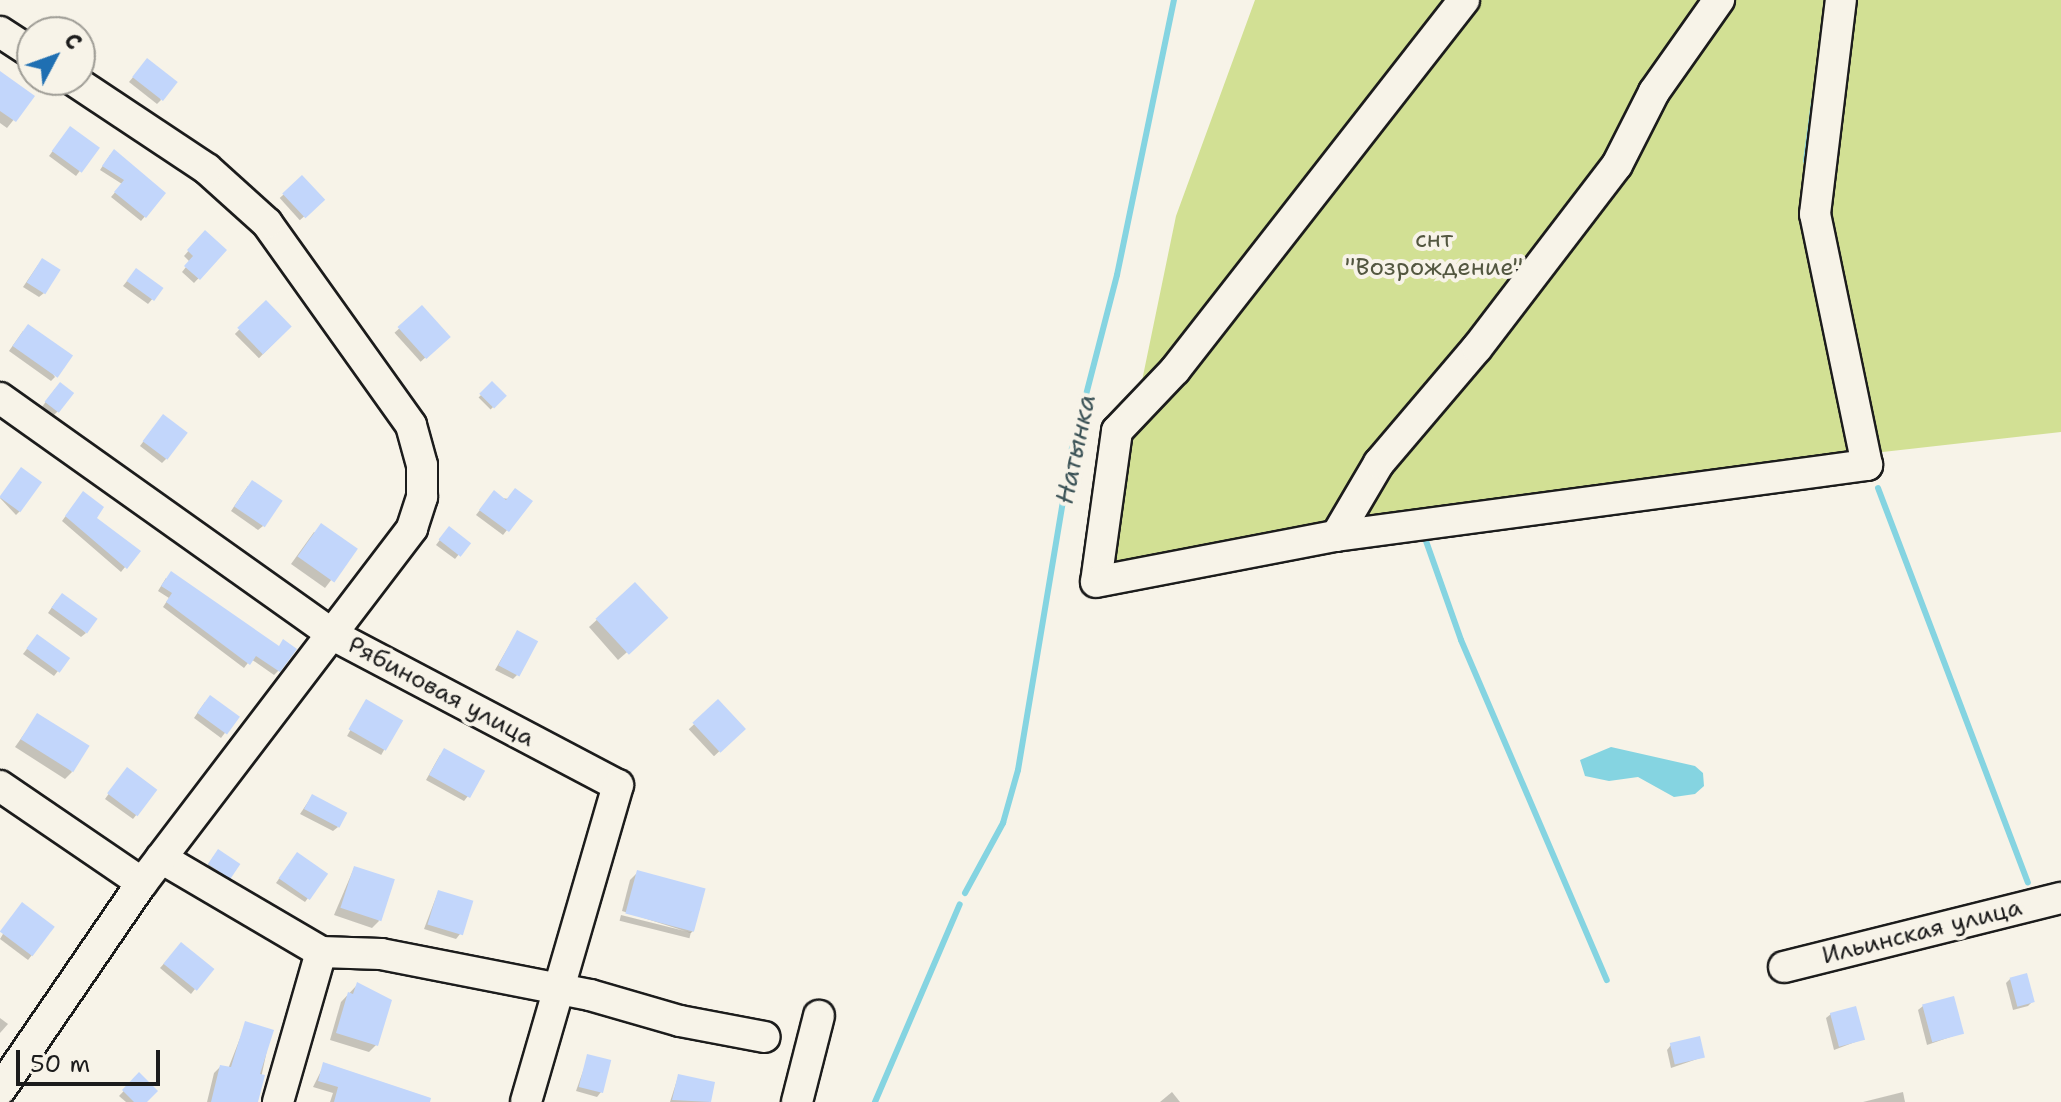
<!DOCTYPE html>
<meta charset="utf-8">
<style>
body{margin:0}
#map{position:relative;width:2061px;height:1102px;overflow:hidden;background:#f7f3e8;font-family:"Shantell Sans",sans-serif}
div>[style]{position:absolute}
.green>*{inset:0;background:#d2e094}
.water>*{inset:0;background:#85d4e1}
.shadow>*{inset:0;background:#0003;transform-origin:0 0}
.stream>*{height:6px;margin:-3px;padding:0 3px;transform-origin:3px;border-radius:3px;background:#85d4e1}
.building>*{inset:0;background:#c2d6fb;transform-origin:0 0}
.roads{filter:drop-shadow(2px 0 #1c1c1c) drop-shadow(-2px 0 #1c1c1c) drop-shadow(0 2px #1c1c1c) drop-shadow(0 -2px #1c1c1c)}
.minor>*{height:30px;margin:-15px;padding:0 15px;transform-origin:15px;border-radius:15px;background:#f7f3e8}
span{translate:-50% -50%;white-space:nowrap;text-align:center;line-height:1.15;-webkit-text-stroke:8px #f7f3e8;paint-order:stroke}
.park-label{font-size:24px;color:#535740}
.street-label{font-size:24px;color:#1c1c1c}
.water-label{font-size:26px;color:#3c5357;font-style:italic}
.north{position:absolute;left:16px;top:16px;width:80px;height:80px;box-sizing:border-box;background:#f7f3e8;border:2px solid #9f9d96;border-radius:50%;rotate:49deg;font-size:22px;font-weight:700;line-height:32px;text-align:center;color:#1c1c1c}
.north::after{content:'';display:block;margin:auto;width:28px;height:36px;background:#1f6fb2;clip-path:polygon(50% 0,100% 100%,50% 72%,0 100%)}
.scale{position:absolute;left:16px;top:1050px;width:144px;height:36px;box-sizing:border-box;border:4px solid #1c1c1c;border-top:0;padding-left:10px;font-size:24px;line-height:28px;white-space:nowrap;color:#1c1c1c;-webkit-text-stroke:6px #f7f3e8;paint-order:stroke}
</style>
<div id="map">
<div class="green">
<i style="clip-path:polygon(1255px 0,2061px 0,2061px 432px,1607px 483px,1104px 565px,1176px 216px)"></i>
</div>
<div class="water">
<i style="clip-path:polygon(1611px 747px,1695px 766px,1703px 773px,1704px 786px,1695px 794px,1674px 797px,1638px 777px,1609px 781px,1585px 776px,1580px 760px)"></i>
</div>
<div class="shadow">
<i style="clip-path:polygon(143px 65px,161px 100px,157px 104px,129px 82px)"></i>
<i style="clip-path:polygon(0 73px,32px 97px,7px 128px,0 123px)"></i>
<i style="clip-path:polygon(66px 133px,97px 148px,76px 176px,49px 156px)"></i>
<i style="clip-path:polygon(110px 155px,164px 194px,141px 221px,111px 197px,122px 184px,100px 170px)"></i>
<i style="left:302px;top:178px;width:30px;height:30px;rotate:48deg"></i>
<i style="clip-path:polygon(205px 232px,225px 250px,194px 283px,182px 272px,190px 262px,184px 256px)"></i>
<i style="clip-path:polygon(38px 265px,44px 293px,39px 297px,23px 287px)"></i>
<i style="clip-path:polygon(132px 275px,161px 289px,148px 304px,123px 286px)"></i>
<i style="left:266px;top:303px;width:34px;height:44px;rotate:45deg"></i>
<i style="left:422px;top:308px;width:39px;height:37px;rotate:48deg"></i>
<i style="clip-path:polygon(23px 331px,55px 377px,51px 381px,9px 351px)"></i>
<i style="left:492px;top:384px;width:17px;height:19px;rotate:45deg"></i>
<i style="clip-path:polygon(55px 389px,58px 411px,53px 416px,42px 407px)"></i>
<i style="clip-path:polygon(159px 421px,166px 459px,162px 463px,140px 446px)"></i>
<i style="clip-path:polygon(17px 474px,21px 510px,16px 515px,0 498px)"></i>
<i style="clip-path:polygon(248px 486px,263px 526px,258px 530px,231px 511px)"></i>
<i style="clip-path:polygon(490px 497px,530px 501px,503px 535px,476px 515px)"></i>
<i style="clip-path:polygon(79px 498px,94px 518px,138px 551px,121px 572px,62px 521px)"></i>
<i style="clip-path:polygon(314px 532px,355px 549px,325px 588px,291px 564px)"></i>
<i style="clip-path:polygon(445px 533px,468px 543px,455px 559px,436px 545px)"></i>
<i style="clip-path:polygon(166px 578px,279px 670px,274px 675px,251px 659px,244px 668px,163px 607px,169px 598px,158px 591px)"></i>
<i style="clip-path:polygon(635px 585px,658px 625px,618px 660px,589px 627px)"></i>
<i style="clip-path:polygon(57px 600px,86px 633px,81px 637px,48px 613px)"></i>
<i style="clip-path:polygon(517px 632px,517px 675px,513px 679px,495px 670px)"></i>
<i style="clip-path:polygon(33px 641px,68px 658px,54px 676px,23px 654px)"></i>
<i style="clip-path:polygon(205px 702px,237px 717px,221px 738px,194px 718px)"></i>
<i style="left:366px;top:702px;width:39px;height:39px;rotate:29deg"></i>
<i style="left:718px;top:702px;width:37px;height:40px;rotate:47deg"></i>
<i style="clip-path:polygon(37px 716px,72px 772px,65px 779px,15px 747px)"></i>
<i style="clip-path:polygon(440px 755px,468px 796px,464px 801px,426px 780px)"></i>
<i style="clip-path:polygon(123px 774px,137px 814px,133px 819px,105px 799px)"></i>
<i style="clip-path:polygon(312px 796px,338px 827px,333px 831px,300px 814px)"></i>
<i style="clip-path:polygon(214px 856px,229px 877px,224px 881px,205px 869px)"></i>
<i style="clip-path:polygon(293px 859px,326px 874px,305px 902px,276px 883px)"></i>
<i style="clip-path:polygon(354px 868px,379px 921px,372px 928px,334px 915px)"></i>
<i style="clip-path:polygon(638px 872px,693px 931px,691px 933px,622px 911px,630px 880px)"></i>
<i style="clip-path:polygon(438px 892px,460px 934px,456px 939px,424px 929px)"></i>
<i style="clip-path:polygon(18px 909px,32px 955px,28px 960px,0 939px)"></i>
<i style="left:621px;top:915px;width:72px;height:6px;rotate:14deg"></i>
<i style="clip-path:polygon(177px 949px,195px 989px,191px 994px,160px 968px)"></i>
<i style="clip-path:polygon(2010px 979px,2033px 1001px,2028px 1006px,2013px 1010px,2006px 983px)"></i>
<i style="clip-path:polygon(357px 985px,376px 1045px,369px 1052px,330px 1040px,341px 1002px)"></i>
<i style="clip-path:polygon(1923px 1006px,1962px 1033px,1927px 1045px,1918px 1010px)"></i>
<i style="clip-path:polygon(1831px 1014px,1863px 1039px,1834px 1050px,1826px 1018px)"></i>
<i style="clip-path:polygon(0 1018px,8px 1024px,0 1033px)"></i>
<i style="clip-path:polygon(246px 1023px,271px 1031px,256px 1102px,207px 1102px,214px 1073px,220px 1067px,228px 1069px)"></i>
<i style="clip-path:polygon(1671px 1045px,1703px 1057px,1671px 1068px,1667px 1050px)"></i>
<i style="clip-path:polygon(588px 1057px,601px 1092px,597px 1097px,576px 1091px)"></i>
<i style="clip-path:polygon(324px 1065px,410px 1102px,330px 1102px,333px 1093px,313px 1087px)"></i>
<i style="clip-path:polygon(139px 1075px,137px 1102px,126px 1102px,119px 1096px)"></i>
<i style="clip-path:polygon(678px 1077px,713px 1084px,709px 1102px,670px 1102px)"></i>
<i style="clip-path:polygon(1172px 1092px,1180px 1102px,1160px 1102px)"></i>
<i style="clip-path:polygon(1903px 1092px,1905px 1102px,1863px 1102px)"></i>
</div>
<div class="stream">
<i style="left:1806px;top:161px;width:61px;rotate:-82.4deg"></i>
<i style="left:1878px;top:488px;width:422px;rotate:69.2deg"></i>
<i style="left:1426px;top:541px;width:105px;rotate:70.5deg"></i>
<i style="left:1461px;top:640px;width:370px;rotate:66.8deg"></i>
<i style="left:965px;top:893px;width:80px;rotate:-61.5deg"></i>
<i style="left:1003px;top:823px;width:55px;rotate:-74.2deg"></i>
<i style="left:1018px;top:770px;width:326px;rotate:-80.5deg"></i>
<i style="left:1072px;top:449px;width:180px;rotate:-75.5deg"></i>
<i style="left:1117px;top:275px;width:281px;rotate:-78.3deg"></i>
<i style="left:875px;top:1102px;width:215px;rotate:-66.8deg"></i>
</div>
<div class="building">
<i style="left:147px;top:58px;width:39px;height:24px;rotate:38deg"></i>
<i style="clip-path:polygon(0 71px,35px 96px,16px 122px,0 111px)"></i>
<i style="left:70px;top:126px;width:37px;height:31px;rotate:36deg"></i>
<i style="clip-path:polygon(114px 149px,166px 193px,146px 218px,114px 192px,124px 180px,102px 166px)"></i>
<i style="left:302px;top:175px;width:34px;height:27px;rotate:47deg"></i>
<i style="clip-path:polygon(205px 230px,227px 250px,200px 280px,184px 266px,193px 256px,187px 250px)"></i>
<i style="left:42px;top:258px;width:22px;height:29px;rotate:32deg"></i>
<i style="left:136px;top:268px;width:34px;height:16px;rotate:36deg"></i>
<i style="left:266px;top:300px;width:37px;height:40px;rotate:46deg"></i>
<i style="left:422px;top:305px;width:43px;height:33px;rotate:48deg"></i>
<i style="left:28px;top:324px;width:55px;height:27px;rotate:35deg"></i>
<i style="left:492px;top:381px;width:21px;height:18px;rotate:45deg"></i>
<i style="left:60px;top:382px;width:18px;height:25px;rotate:38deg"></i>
<i style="left:163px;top:414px;width:31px;height:34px;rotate:37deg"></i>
<i style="left:21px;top:467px;width:26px;height:37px;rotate:36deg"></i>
<i style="left:252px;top:480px;width:37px;height:32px;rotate:34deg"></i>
<i style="clip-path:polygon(515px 488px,533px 501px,509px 532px,479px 510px,494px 490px,506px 500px)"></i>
<i style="clip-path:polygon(83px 491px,104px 507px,97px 518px,141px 551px,127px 569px,65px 516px)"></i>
<i style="left:321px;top:523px;width:45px;height:41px;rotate:35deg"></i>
<i style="left:449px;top:526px;width:28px;height:17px;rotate:38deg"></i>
<i style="clip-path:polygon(171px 571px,279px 646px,283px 639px,297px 649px,280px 672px,256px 656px,250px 665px,166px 602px,172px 593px,161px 586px)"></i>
<i style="left:635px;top:582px;width:49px;height:54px;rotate:47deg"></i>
<i style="left:62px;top:593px;width:44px;height:18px;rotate:36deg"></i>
<i style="left:517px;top:630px;width:24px;height:40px;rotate:28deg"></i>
<i style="left:37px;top:634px;width:41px;height:18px;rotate:36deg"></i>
<i style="left:210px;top:695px;width:37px;height:22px;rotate:36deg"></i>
<i style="left:366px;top:699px;width:43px;height:35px;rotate:30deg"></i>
<i style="left:718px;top:699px;width:41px;height:35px;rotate:47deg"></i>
<i style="left:37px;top:713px;width:62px;height:31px;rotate:32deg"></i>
<i style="left:444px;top:748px;width:47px;height:31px;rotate:29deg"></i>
<i style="left:127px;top:767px;width:38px;height:33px;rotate:37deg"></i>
<i style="left:312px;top:794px;width:40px;height:17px;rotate:28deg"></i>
<i style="left:218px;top:849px;width:27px;height:18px;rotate:34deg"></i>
<i style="left:297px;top:852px;width:38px;height:32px;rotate:35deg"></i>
<i style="left:354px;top:866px;width:43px;height:44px;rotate:18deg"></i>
<i style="left:637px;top:870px;width:71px;height:45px;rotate:15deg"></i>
<i style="left:438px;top:890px;width:37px;height:36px;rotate:17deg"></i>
<i style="left:22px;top:902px;width:41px;height:37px;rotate:37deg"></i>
<i style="left:181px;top:942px;width:43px;height:28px;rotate:39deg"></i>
<i style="left:2027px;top:973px;width:30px;height:18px;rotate:75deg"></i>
<i style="clip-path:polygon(357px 982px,392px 1000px,378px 1046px,336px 1033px,348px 992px,353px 994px)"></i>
<i style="left:1954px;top:996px;width:39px;height:33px;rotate:75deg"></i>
<i style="left:1856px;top:1006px;width:35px;height:27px;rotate:75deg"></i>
<i style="clip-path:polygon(245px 1021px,274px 1030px,260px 1074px,265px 1075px,258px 1102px,211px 1102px,220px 1065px,231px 1067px)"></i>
<i style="left:1700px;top:1036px;width:22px;height:31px;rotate:77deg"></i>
<i style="left:587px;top:1054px;width:25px;height:34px;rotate:14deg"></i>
<i style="clip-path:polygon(323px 1062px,431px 1098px,430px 1102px,334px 1102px,338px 1087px,318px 1081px)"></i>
<i style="clip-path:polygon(139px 1072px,158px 1091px,147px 1102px,134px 1102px,122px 1090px)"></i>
<i style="clip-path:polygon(678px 1074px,715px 1082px,711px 1102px,672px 1100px)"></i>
</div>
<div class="roads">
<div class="minor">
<i style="left:1464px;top:0;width:469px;rotate:128deg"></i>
<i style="left:1175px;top:370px;width:84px;rotate:133.6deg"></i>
<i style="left:1117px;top:431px;width:152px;rotate:97.9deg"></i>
<i style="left:1096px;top:582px;width:244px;rotate:-10.9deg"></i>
<i style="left:1336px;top:536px;width:536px;rotate:-7.62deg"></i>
<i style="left:1867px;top:465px;width:256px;rotate:-101.7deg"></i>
<i style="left:1815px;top:214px;width:216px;rotate:-83.1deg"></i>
<i style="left:0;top:32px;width:38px;rotate:33deg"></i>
<i style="left:0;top:398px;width:409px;rotate:35.4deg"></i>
<i style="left:333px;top:635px;width:322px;rotate:27.8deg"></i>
<i style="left:618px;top:785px;width:330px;rotate:106.2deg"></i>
<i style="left:1336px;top:536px;width:85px;rotate:-59.5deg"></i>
<i style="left:1379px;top:463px;width:151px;rotate:-49.6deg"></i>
<i style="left:1477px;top:348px;width:230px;rotate:-52.6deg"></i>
<i style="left:1617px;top:165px;width:82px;rotate:-63.1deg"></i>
<i style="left:1654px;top:92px;width:113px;rotate:-54.8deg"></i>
<i style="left:0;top:786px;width:172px;rotate:34.3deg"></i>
<i style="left:161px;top:858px;width:186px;rotate:30.4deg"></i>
<i style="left:321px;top:952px;width:156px;rotate:106deg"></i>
<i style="left:321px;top:952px;width:60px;rotate:1.9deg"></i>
<i style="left:381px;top:954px;width:213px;rotate:11.1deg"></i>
<i style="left:590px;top:995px;width:94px;rotate:16.1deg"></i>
<i style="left:680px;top:1021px;width:86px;rotate:10.7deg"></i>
<i style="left:1784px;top:967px;width:285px;rotate:-14deg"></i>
<i style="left:0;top:1090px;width:251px;rotate:-55.6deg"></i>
<i style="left:142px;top:883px;width:446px;rotate:-52.7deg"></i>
<i style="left:412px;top:528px;width:33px;rotate:-72deg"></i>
<i style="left:422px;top:497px;width:32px;rotate:-90deg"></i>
<i style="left:422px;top:465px;width:41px;rotate:-105.4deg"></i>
<i style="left:411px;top:425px;width:248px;rotate:-125.5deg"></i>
<i style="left:267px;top:223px;width:81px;rotate:-138deg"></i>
<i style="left:207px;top:169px;width:161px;rotate:-146.4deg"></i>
<i style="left:797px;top:1102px;width:89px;rotate:-75.7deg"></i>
</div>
</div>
<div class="park-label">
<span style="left:1434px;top:254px">снт<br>"Возрождение"</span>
</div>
<div class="street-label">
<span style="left:441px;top:692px;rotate:28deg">Рябиновая улица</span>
<span style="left:1922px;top:932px;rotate:-14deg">Ильинская улица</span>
</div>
<div class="water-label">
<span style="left:1075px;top:449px;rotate:-78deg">Натынка</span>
</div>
<div class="north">С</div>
<div class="scale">50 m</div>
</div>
